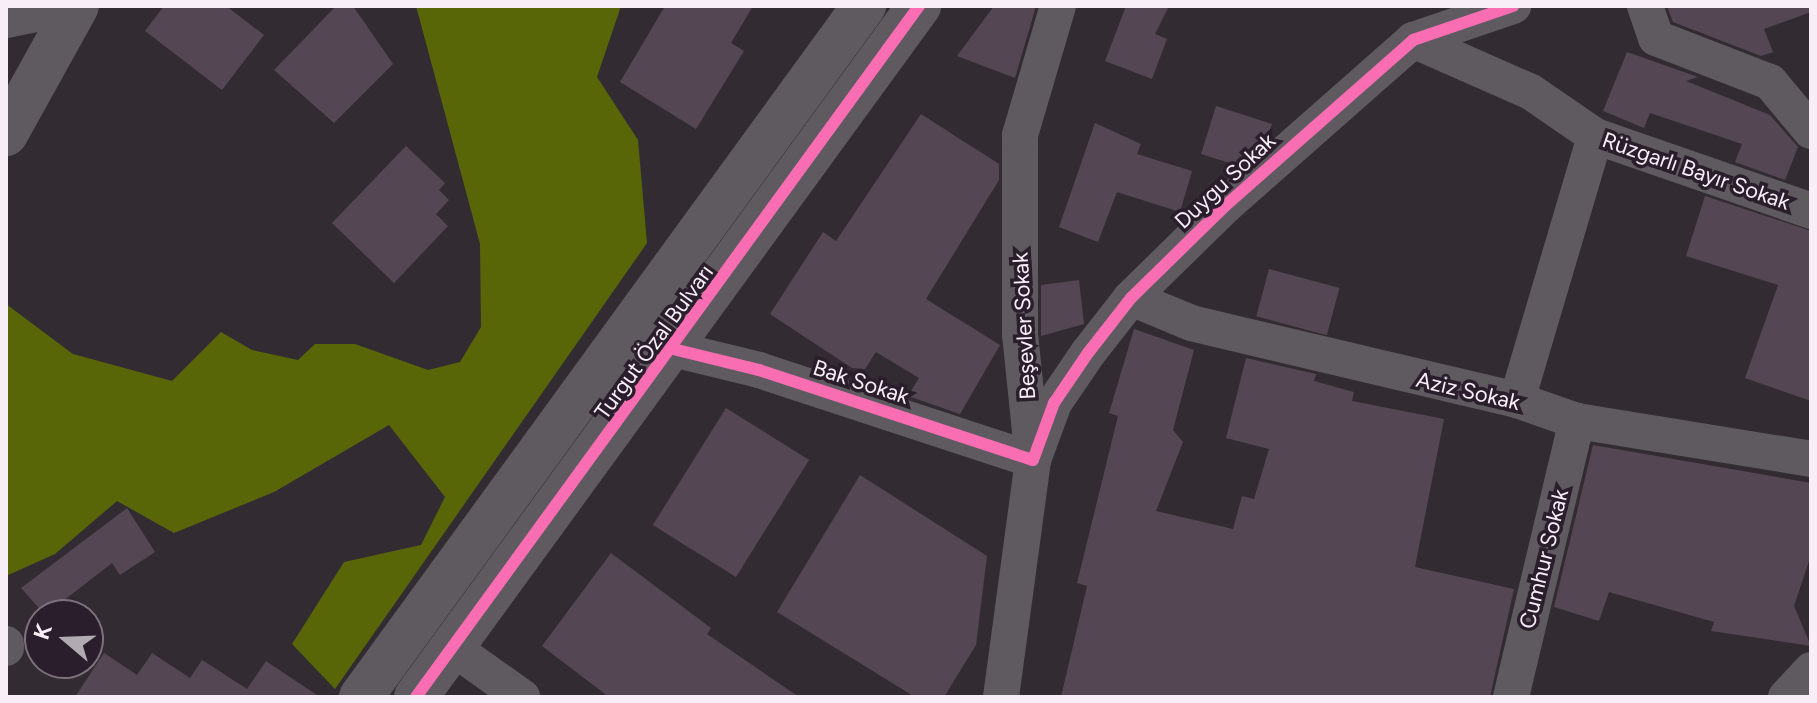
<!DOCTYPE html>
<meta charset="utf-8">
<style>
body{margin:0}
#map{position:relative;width:1817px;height:703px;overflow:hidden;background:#322c32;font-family:Figtree,sans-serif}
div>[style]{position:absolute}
.forest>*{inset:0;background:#586608}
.building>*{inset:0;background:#554654;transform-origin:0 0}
.minor>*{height:36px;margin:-18px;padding:0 18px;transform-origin:18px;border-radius:18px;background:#5f5a60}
.tertiary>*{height:44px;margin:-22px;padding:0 22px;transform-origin:22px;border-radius:22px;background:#5f5a60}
.cycleway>*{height:12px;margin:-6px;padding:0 6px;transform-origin:6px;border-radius:6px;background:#f96db3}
span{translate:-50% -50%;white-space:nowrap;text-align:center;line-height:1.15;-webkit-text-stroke:7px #2b1e2c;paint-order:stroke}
.street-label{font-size:22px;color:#f7eef7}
.frame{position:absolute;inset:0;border:8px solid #f7eef7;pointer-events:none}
.north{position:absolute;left:24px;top:599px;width:80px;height:80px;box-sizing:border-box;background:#2b1e2c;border:2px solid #7d717d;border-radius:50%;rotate:289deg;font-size:22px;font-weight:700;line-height:32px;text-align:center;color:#f7eef7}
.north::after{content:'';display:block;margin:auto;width:28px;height:36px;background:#b2aab2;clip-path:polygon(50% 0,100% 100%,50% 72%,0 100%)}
</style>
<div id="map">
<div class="forest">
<i style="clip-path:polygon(416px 6px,621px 6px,597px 77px,638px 140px,647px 243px,335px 689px,292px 644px,344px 562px,421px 545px,445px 497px,389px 425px,274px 492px,174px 533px,117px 501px,55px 554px,6px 576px,6px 304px,73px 354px,172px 381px,221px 332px,252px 350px,298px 360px,315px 344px,355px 344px,428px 370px,460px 362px,481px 327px,480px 244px)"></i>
</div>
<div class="building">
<i style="clip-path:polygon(164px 6px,226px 6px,264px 35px,222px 90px,145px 31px)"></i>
<i style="clip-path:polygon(336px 6px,353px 6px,393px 64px,334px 123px,274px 70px)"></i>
<i style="clip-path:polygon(665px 6px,753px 6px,731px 43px,744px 51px,696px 129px,620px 82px)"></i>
<i style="clip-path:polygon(994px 6px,1036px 6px,1015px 78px,957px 56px)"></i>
<i style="clip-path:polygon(1126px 6px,1169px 6px,1155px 34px,1167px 39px,1152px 79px,1105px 61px)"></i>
<i style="clip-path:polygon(1667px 6px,1811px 6px,1811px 12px,1764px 29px,1773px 52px,1761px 56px,1673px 22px)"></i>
<i style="clip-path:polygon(1627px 52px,1698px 77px,1686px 81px,1770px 115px,1798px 147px,1785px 180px,1735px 162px,1742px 144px,1650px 113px,1644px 128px,1603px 111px)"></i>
<i style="clip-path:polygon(1216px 106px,1272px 124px,1266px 141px,1239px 166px,1201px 154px)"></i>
<i style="clip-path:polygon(921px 114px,999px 164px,999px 180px,926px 299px,1000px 345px,960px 414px,908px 396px,919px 378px,876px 352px,865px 369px,852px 368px,770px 314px,823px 232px,836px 241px)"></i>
<i style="clip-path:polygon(1095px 123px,1141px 144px,1137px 154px,1192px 171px,1180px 212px,1117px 192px,1098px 242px,1059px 227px)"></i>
<i style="clip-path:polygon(406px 146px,445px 183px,439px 190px,449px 200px,436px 214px,448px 226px,394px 283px,332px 223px)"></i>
<i style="clip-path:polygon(1705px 196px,1811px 231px,1811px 401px,1745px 378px,1778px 285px,1686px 256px)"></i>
<i style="left:1269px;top:269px;width:73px;height:49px;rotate:15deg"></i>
<i style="clip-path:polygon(1079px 280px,1084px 324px,1041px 336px,1041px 285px)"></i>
<i style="clip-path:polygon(1134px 329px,1194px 350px,1173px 430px,1183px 442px,1156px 511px,1233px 529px,1242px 496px,1254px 499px,1269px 449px,1226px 438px,1246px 358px,1316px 374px,1314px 381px,1354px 392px,1352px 401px,1444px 419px,1415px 567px,1514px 589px,1490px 697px,1061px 697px,1087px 586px,1077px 583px,1118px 416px,1109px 413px)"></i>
<i style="left:726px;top:408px;width:98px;height:138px;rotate:32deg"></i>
<i style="clip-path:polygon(1593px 445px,1811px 483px,1811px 555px,1794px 606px,1811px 646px,1711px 631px,1714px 622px,1609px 592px,1599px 621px,1554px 607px)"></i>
<i style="clip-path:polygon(860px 475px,987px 556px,976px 645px,944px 697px,915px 697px,777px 612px)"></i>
<i style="clip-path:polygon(127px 508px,155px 552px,120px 575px,112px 563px,45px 615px,21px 588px)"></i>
<i style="clip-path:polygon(611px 553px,711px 628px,707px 634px,799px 697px,609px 697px,542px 646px)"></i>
<i style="clip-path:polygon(104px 653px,137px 675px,152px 653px,190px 678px,202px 660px,247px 689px,266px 661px,320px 697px,75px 697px)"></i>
</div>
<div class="minor">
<i style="left:1645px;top:6px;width:34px;rotate:71deg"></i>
<i style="left:1656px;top:38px;width:122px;rotate:21.1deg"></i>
<i style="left:1770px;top:82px;width:64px;rotate:50.1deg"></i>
<i style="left:6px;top:20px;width:70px;rotate:-11.5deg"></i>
<i style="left:1413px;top:40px;width:129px;rotate:23.8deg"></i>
<i style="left:1531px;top:92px;width:78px;rotate:34.5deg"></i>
<i style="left:1595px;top:136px;width:229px;rotate:19.1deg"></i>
<i style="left:1131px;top:298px;width:65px;rotate:22.6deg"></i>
<i style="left:1191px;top:323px;width:335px;rotate:13.3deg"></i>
<i style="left:1517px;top:400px;width:64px;rotate:19.3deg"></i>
<i style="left:1577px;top:421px;width:237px;rotate:9.2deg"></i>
<i style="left:673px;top:349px;width:89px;rotate:13.7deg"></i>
<i style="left:759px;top:370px;width:288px;rotate:18.2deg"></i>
<i style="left:1033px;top:460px;width:61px;rotate:-69.8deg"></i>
<i style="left:1054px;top:403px;width:60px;rotate:-55.8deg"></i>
<i style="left:1088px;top:353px;width:70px;rotate:-52deg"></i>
<i style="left:1131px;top:298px;width:132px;rotate:-44.4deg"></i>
<i style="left:1225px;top:206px;width:251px;rotate:-41.4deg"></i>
<i style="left:1413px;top:40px;width:106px;rotate:-18.8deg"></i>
<i style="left:1517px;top:400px;width:275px;rotate:-73.5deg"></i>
<i style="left:6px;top:644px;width:4px;rotate:90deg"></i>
<i style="left:453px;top:648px;width:85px;rotate:35.4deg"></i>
<i style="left:1001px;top:697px;width:239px;rotate:-82.3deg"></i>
<i style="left:1033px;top:460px;width:127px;rotate:-95.9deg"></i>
<i style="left:1020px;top:334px;width:199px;rotate:-90deg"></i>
<i style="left:1020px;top:135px;width:134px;rotate:-73.6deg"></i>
<i style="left:1511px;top:697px;width:284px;rotate:-76.6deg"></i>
<i style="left:1786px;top:697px;width:37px;rotate:-47deg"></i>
</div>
<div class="tertiary">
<i style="left:6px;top:134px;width:146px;rotate:-61deg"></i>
<i style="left:361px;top:697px;width:855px;rotate:-53.95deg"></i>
<i style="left:416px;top:697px;width:855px;rotate:-53.95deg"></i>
</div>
<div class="cycleway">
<i style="left:673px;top:349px;width:89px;rotate:13.7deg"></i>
<i style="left:759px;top:370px;width:288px;rotate:18.2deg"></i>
<i style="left:1033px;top:460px;width:61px;rotate:-69.8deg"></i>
<i style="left:1054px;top:403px;width:60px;rotate:-55.8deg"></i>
<i style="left:1088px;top:353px;width:70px;rotate:-52deg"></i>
<i style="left:1131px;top:298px;width:132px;rotate:-44.4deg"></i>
<i style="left:1225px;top:206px;width:251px;rotate:-41.4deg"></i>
<i style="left:1413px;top:40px;width:106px;rotate:-18.8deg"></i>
<i style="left:416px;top:697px;width:855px;rotate:-53.95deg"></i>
</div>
<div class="street-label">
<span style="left:1696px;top:171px;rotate:19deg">Rüzgarlı Bayır Sokak</span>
<span style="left:1225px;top:181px;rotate:-43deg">Duygu Sokak</span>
<span style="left:1024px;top:326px;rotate:-93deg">Beşevler Sokak</span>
<span style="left:654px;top:342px;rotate:-54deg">Turgut Özal Bulvarı</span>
<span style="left:861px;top:382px;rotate:18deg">Bak Sokak</span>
<span style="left:1468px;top:391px;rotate:13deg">Aziz Sokak</span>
<span style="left:1544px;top:559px;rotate:-76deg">Cumhur Sokak</span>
</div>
<div class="frame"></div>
<div class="north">K</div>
</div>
